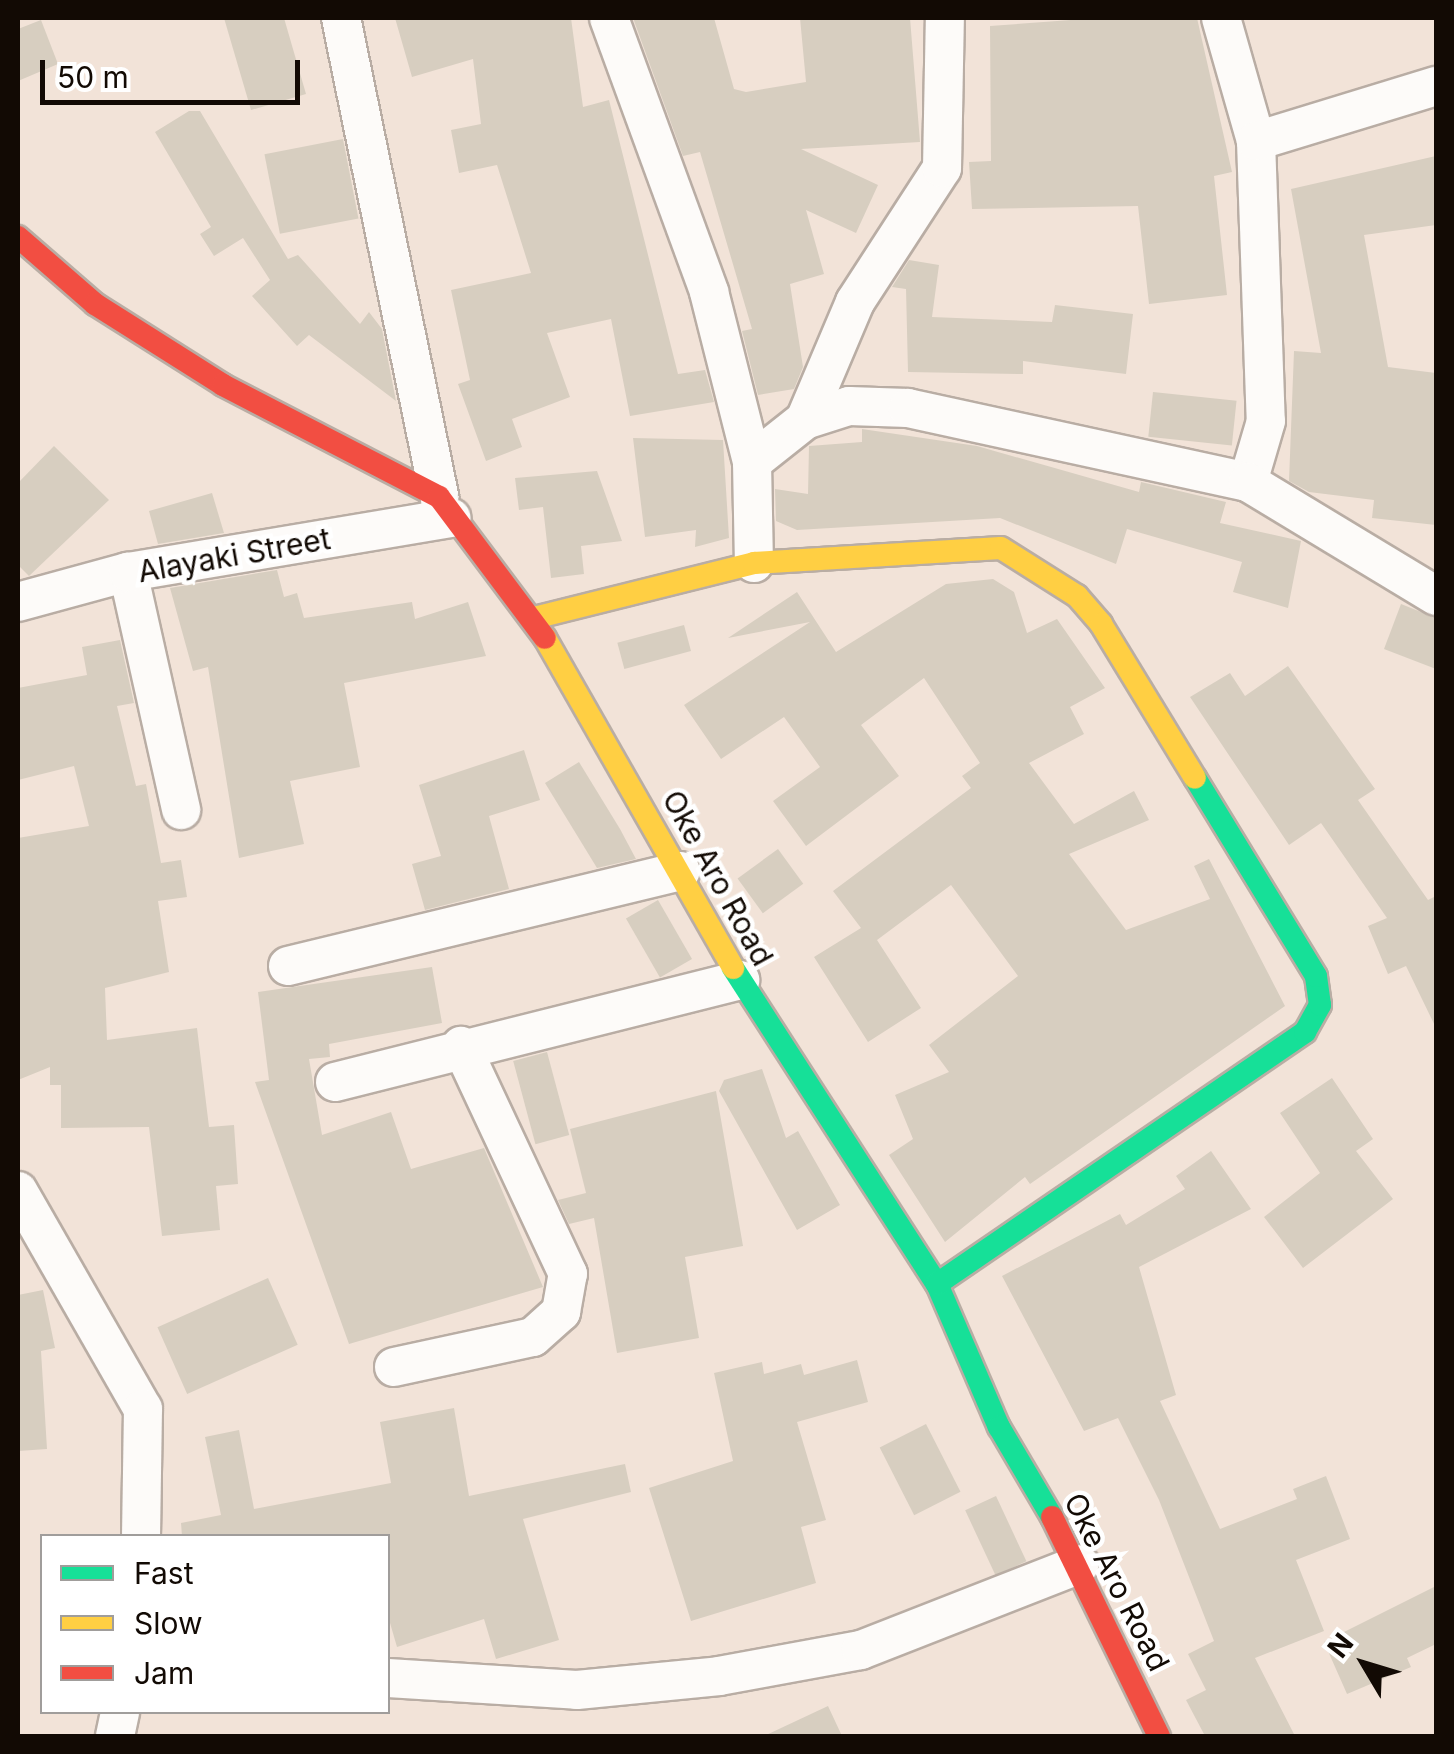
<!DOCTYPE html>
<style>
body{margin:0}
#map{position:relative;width:1454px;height:1754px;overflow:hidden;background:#f2e3d8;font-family:Inter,sans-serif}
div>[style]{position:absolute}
.building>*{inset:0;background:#d7cec0;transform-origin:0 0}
.roads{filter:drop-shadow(2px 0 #b9ada4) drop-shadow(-2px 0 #b9ada4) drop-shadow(0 2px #b9ada4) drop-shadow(0 -2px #b9ada4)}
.street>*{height:38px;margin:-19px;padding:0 19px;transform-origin:19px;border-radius:19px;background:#fdfbf9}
.fast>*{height:22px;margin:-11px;padding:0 11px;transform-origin:11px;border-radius:11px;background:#16e098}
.slow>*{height:22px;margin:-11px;padding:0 11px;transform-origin:11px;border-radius:11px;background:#ffcf43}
.jam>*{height:22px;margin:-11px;padding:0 11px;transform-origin:11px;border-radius:11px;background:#f24e42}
span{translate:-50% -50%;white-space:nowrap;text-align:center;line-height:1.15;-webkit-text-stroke:9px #fff;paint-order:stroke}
.street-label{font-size:30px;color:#120a04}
.frame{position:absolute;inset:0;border:20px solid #120a04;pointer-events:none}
.legend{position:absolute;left:40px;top:1534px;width:350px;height:180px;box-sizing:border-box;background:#fff;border:2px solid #a09d9b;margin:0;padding:12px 18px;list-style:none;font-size:30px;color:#120a04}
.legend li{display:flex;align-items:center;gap:20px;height:50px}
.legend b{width:50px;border:2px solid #a09d9b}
.north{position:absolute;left:1314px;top:1614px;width:100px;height:100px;-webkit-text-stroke:8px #fff;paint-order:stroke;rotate:308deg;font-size:28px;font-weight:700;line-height:40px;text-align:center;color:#120a04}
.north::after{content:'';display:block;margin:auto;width:35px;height:45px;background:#120a04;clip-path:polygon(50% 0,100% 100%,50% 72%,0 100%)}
.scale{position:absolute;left:40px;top:60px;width:260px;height:45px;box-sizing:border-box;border:5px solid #120a04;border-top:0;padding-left:12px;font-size:30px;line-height:35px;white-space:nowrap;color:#120a04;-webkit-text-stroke:8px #fff;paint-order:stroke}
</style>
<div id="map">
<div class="building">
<i style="clip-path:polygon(224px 18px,284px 18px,306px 94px,251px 110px)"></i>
<i style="clip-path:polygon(395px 18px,571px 18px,583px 107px,609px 100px,678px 374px,705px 370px,714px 402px,630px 416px,611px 319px,547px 333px,570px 397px,512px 419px,522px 447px,486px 461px,458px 384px,470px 380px,451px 290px,531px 273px,497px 165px,459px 173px,451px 130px,481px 124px,473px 59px,412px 77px)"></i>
<i style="clip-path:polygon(633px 18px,714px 18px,734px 89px,746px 92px,806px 82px,800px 18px,910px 18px,920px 142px,801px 149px,878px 185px,856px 233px,806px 210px,824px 274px,790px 284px,803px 367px,794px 389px,758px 395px,742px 331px,752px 329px,700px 152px,683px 156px)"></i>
<i style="clip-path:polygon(1098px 18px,1197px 18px,1232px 172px,1214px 176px,1227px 295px,1149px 304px,1138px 206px,972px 209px,969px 162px,991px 161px,990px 26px)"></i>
<i style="clip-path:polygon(41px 20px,58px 64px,18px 81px,18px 29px)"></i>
<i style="clip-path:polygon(189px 111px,200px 111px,288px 259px,298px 255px,360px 324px,369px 312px,382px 329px,396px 401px,309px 335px,297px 346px,252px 296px,270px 280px,243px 238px,214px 256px,200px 234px,211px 227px,155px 132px)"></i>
<i style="left:343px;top:139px;width:81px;height:80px;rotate:79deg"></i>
<i style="clip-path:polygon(1436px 156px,1436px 225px,1364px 235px,1388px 367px,1436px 373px,1436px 525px,1372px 518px,1374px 500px,1309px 492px,1289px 481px,1294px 351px,1321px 353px,1291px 189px)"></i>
<i style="clip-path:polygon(909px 260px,939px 265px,932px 317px,1052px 322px,1055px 305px,1133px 314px,1126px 374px,1023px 361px,1023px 374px,908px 372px,906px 289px,892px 287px)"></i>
<i style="left:1153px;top:392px;width:84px;height:45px;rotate:6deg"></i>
<i style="clip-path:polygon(862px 429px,977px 446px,1139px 492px,1141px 482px,1226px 502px,1220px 523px,1301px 541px,1288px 608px,1233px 592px,1242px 562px,1127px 529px,1116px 564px,1000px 518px,797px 530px,776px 521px,775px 489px,808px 494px,809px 446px,862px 442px)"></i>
<i style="clip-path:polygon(633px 438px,723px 440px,729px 538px,695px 547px,696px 530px,645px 537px)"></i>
<i style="clip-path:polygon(54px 446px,109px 500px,29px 576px,18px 565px,18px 483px)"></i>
<i style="clip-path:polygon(597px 471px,622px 541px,581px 546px,584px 574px,551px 578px,543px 507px,519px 510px,515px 478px)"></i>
<i style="clip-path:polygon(212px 493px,224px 533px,158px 544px,149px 511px)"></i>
<i style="clip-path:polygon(277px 570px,284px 597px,297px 593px,304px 618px,412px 602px,415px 619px,468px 602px,486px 656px,344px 683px,360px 767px,290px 781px,304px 844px,239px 858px,208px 667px,193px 671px,170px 588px)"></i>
<i style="clip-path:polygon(993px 579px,1014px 592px,1027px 633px,1057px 619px,1105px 688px,1070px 707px,1084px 734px,1029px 763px,1074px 824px,1134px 791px,1149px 820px,1069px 854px,1126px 930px,1210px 899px,1194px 866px,1209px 859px,1285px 1006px,1030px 1184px,1025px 1177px,945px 1242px,889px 1155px,913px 1139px,895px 1095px,949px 1072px,929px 1045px,1018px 976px,951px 885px,877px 940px,921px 1008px,868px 1042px,814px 957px,861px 928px,833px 891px,971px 788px,962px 776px,980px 763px,924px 678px,861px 725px,899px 776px,806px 846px,773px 801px,820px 767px,784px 717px,721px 759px,684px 705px,810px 622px,728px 638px,797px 592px,836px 652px,946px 584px)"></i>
<i style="clip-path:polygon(1401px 604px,1436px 618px,1436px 669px,1384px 649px)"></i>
<i style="left:684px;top:625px;width:27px;height:69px;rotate:75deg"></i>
<i style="clip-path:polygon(120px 640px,134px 703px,117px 706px,136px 786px,146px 784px,161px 863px,181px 860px,187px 897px,158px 901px,169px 972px,105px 988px,107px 1040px,197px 1028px,209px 1127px,234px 1125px,238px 1184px,216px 1186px,220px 1230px,162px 1236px,149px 1127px,61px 1128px,61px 1085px,50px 1085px,50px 1067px,18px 1080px,18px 838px,89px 826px,74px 766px,18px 780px,18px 688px,87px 675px,82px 647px)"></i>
<i style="clip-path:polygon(1288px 666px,1375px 789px,1358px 800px,1428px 900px,1436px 896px,1436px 1028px,1406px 966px,1388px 974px,1368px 926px,1387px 918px,1321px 823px,1289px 845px,1190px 697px,1230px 673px,1245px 696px)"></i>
<i style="clip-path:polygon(524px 750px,540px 800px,489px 816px,509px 889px,425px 910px,412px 864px,441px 856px,419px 785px)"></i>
<i style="clip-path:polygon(579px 762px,620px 829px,636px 859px,597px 868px,545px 783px)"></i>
<i style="left:778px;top:849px;width:43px;height:50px;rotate:54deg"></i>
<i style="left:658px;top:900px;width:68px;height:37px;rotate:60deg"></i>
<i style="clip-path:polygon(432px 967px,442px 1023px,329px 1044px,330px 1057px,309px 1059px,322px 1135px,391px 1112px,411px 1169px,484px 1148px,543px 1287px,349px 1344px,255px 1082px,269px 1080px,258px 992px)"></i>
<i style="left:547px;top:1052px;width:86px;height:35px;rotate:75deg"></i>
<i style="clip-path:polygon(762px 1069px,786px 1138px,798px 1131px,840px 1205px,797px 1230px,719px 1091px,724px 1080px)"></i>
<i style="clip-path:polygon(1332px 1078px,1373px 1139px,1356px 1151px,1393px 1199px,1303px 1268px,1264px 1217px,1320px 1173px,1280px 1113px)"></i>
<i style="clip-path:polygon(716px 1091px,743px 1246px,685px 1257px,699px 1338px,617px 1353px,594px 1218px,569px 1224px,558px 1200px,586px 1193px,570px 1129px)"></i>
<i style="clip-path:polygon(1211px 1151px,1251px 1209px,1139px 1267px,1176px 1395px,1160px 1401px,1220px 1529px,1297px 1499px,1293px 1489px,1326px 1476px,1350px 1539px,1296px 1560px,1324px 1631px,1255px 1658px,1295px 1736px,1205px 1736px,1186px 1700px,1206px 1690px,1188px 1654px,1214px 1641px,1159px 1500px,1118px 1418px,1084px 1431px,1002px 1276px,1120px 1214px,1126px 1225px,1185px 1189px,1176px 1176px)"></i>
<i style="left:268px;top:1278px;width:73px;height:121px;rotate:66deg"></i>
<i style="clip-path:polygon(43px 1290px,55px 1348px,41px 1351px,47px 1449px,18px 1451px,18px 1295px)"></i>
<i style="clip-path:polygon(857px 1360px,868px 1402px,797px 1422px,826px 1520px,801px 1527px,816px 1583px,691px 1621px,649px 1488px,733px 1461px,714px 1373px,762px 1362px,764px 1374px,801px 1364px,804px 1375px)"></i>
<i style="clip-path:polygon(454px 1408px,469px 1496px,625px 1464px,631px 1492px,523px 1519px,559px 1640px,496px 1659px,484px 1619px,397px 1647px,388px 1616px,388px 1536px,182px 1536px,181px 1523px,221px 1515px,205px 1437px,239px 1430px,254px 1509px,391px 1483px,380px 1422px)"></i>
<i style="left:926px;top:1424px;width:76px;height:52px;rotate:63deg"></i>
<i style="left:996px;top:1496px;width:72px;height:34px;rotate:65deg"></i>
<i style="clip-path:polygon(1436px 1586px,1436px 1644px,1407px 1658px,1411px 1667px,1347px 1694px,1324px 1642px)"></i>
<i style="clip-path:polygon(828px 1706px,842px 1736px,764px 1736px)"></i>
</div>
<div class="roads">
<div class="street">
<i style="left:341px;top:18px;width:489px;rotate:78.4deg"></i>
<i style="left:609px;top:18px;width:292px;rotate:69.9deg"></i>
<i style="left:709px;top:292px;width:175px;rotate:75.8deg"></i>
<i style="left:752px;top:462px;width:101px;rotate:88.9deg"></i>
<i style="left:1221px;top:18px;width:128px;rotate:74.1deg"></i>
<i style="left:1256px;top:141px;width:280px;rotate:88deg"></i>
<i style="left:1266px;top:421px;width:64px;rotate:106.4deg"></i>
<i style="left:1256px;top:141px;width:188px;rotate:-17deg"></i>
<i style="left:805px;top:420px;width:128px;rotate:-67deg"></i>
<i style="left:855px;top:302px;width:160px;rotate:-57deg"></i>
<i style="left:942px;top:168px;width:150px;rotate:-88.9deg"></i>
<i style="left:752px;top:462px;width:68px;rotate:-38.4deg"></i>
<i style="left:805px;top:420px;width:46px;rotate:-17.7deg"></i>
<i style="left:849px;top:406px;width:59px;rotate:1.9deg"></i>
<i style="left:908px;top:408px;width:348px;rotate:12.3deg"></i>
<i style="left:1248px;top:482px;width:220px;rotate:31.2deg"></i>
<i style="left:128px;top:572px;width:244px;rotate:77.4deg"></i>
<i style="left:18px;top:602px;width:114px;rotate:-15.3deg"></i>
<i style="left:128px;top:572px;width:328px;rotate:-9.5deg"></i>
<i style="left:288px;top:966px;width:404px;rotate:-13.6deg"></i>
<i style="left:335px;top:1082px;width:418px;rotate:-14.1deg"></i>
<i style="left:18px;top:1191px;width:251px;rotate:60.2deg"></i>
<i style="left:143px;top:1409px;width:127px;rotate:90.9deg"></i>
<i style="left:394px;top:1367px;width:142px;rotate:-12.2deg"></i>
<i style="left:533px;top:1337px;width:38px;rotate:-42deg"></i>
<i style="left:561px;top:1312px;width:39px;rotate:-80deg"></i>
<i style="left:568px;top:1274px;width:252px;rotate:-115.1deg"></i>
<i style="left:388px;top:1678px;width:189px;rotate:3.6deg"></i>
<i style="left:577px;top:1690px;width:143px;rotate:-5.6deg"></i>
<i style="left:719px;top:1676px;width:144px;rotate:-10.4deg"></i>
<i style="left:861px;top:1650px;width:235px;rotate:-21.4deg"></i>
<i style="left:115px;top:1736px;width:25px;rotate:-78deg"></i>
</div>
<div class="fast">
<i style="left:733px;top:968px;width:376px;rotate:57.2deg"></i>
<i style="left:937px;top:1284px;width:156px;rotate:66.6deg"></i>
<i style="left:999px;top:1427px;width:104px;rotate:59.5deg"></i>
<i style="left:937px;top:1284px;width:446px;rotate:-34.4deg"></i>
<i style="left:1305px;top:1032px;width:31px;rotate:-61deg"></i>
<i style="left:1320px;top:1005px;width:29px;rotate:-98deg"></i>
<i style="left:1316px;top:976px;width:232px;rotate:-121.4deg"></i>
</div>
<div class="slow">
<i style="left:534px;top:618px;width:227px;rotate:-14deg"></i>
<i style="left:754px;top:563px;width:247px;rotate:-3.5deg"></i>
<i style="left:1001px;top:548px;width:90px;rotate:32.3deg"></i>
<i style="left:1077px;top:596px;width:37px;rotate:49deg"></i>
<i style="left:1101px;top:624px;width:180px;rotate:58.6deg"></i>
<i style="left:545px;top:638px;width:380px;rotate:60.3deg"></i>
</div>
<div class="jam">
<i style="left:18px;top:237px;width:102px;rotate:41deg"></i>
<i style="left:95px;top:304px;width:151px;rotate:32.3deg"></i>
<i style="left:223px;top:385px;width:243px;rotate:27.4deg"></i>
<i style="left:439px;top:497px;width:176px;rotate:53.1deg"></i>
<i style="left:1052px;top:1517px;width:244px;rotate:64deg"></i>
</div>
</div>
<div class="street-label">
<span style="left:234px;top:555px;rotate:-10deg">Alayaki Street</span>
<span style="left:718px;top:878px;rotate:61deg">Oke Aro Road</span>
<span style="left:1117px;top:1582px;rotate:63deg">Oke Aro Road</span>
</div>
<div class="frame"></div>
<ul class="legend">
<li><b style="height:12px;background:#16e098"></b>Fast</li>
<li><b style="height:12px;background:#ffcf43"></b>Slow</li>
<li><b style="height:12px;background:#f24e42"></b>Jam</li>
</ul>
<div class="north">N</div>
<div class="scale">50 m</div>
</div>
